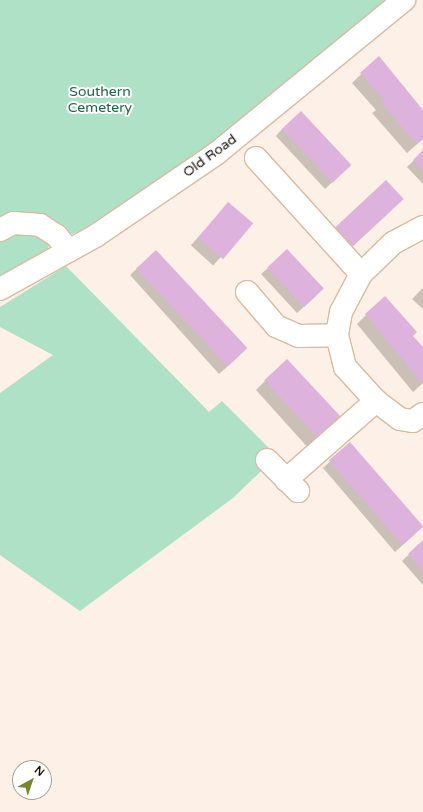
<!DOCTYPE html>
<style>
body{margin:0}
#map{position:relative;width:423px;height:812px;overflow:hidden;background:#fdf0e6;font-family:"Varela Round",sans-serif}
div>[style]{position:absolute}
.green>*{inset:0;background:#aee1c6}
.shadow>*{inset:0;background:#0003;transform-origin:0 0}
.building>*{inset:0;background:#ddb3dd;transform-origin:0 0}
.roads{filter:drop-shadow(1px 0 #d9bba2) drop-shadow(-1px 0 #d9bba2) drop-shadow(0 1px #d9bba2) drop-shadow(0 -1px #d9bba2)}
.minor>*{height:22px;margin:-11px;padding:0 11px;transform-origin:11px;border-radius:11px;background:#fff}
span{translate:-50% -50%;white-space:nowrap;text-align:center;line-height:1.15;-webkit-text-stroke:4px #fff;paint-order:stroke}
.park-label{font-size:14px;color:#1f6245}
.street-label{font-size:14px;color:#1e130a}
.north{position:absolute;left:12px;top:760px;width:40px;height:40px;box-sizing:border-box;background:#fff;border:1px solid #a5a19d;border-radius:50%;rotate:40deg;font-size:11px;font-weight:700;line-height:16px;text-align:center;color:#1e130a}
.north::after{content:'';display:block;margin:auto;width:14px;height:18px;background:#778634;clip-path:polygon(50% 0,100% 100%,50% 72%,0 100%)}
</style>
<div id="map">
<div class="green">
<i style="clip-path:polygon(0 0,390px 0,205px 150px,85px 228px,73px 234px,66px 231px,50px 240px,48px 250px,0 276px)"></i>
<i style="clip-path:polygon(66px 266px,209px 412px,222px 401px,277px 456px,233px 498px,80px 611px,0 555px,0 393px,53px 355px,0 327px,0 307px)"></i>
</div>
<div class="shadow">
<i style="clip-path:polygon(379px 57px,423px 111px,423px 139px,407px 153px,372px 113px,376px 110px,352px 83px)"></i>
<i style="clip-path:polygon(282px 129px,350px 165px,325px 189px,276px 136px)"></i>
<i style="clip-path:polygon(423px 152px,423px 184px,407px 167px)"></i>
<i style="left:229px;top:203px;width:30px;height:57px;rotate:42deg"></i>
<i style="clip-path:polygon(156px 251px,239px 356px,219px 374px,130px 275px)"></i>
<i style="clip-path:polygon(268px 268px,316px 296px,297px 313px,261px 274px)"></i>
<i style="clip-path:polygon(423px 288px,423px 309px,412px 299px)"></i>
<i style="clip-path:polygon(366px 315px,412px 336px,423px 348px,423px 383px,413px 392px,357px 324px)"></i>
<i style="clip-path:polygon(265px 381px,333px 430px,311px 451px,256px 390px)"></i>
<i style="clip-path:polygon(350px 443px,415px 534px,395px 552px,323px 468px)"></i>
<i style="clip-path:polygon(423px 541px,423px 585px,402px 561px)"></i>
</div>
<div class="building">
<i style="clip-path:polygon(379px 56px,423px 110px,423px 139px,417px 144px,381px 103px,384px 100px,360px 73px)"></i>
<i style="left:301px;top:111px;width:74px;height:26px;rotate:47deg"></i>
<i style="clip-path:polygon(423px 150px,423px 170px,413px 160px)"></i>
<i style="left:386px;top:180px;width:26px;height:73px;rotate:47deg"></i>
<i style="left:228px;top:202px;width:33px;height:47px;rotate:40deg"></i>
<i style="left:287px;top:249px;width:54px;height:27px;rotate:47deg"></i>
<i style="left:156px;top:250px;width:134px;height:27px;rotate:47deg"></i>
<i style="clip-path:polygon(385px 296px,417px 332px,413px 336px,423px 347px,423px 384px,365px 314px)"></i>
<i style="left:287px;top:359px;width:84px;height:31px;rotate:47deg"></i>
<i style="left:350px;top:442px;width:112px;height:28px;rotate:49deg"></i>
<i style="clip-path:polygon(423px 540px,423px 571px,408px 554px)"></i>
</div>
<div class="roads">
<div class="minor">
<i style="left:256px;top:158px;width:156px;rotate:47.8deg"></i>
<i style="left:423px;top:227px;width:34px;rotate:152deg"></i>
<i style="left:393px;top:243px;width:45px;rotate:135.9deg"></i>
<i style="left:361px;top:274px;width:43px;rotate:117.8deg"></i>
<i style="left:341px;top:312px;width:23px;rotate:100deg"></i>
<i style="left:337px;top:335px;width:33px;rotate:76deg"></i>
<i style="left:345px;top:367px;width:46px;rotate:47.6deg"></i>
<i style="left:376px;top:401px;width:30px;rotate:37deg"></i>
<i style="left:400px;top:419px;width:13px;rotate:9deg"></i>
<i style="left:413px;top:421px;width:12px;rotate:-35deg"></i>
<i style="left:0;top:230px;width:15px;rotate:-28deg"></i>
<i style="left:13px;top:223px;width:27px;rotate:4deg"></i>
<i style="left:40px;top:225px;width:20px;rotate:33deg"></i>
<i style="left:57px;top:236px;width:19px;rotate:51deg"></i>
<i style="left:0;top:289px;width:111px;rotate:-29.1deg"></i>
<i style="left:97px;top:235px;width:145px;rotate:-34.3deg"></i>
<i style="left:217px;top:153px;width:242px;rotate:-39.3deg"></i>
<i style="left:247px;top:292px;width:45px;rotate:49.5deg"></i>
<i style="left:276px;top:326px;width:24px;rotate:24deg"></i>
<i style="left:298px;top:336px;width:39px;rotate:-1deg"></i>
<i style="left:267px;top:460px;width:44px;rotate:45deg"></i>
<i style="left:286px;top:480px;width:120px;rotate:-41.3deg"></i>
</div>
</div>
<div class="park-label">
<span style="left:100px;top:100px">Southern<br>Cemetery</span>
</div>
<div class="street-label">
<span style="left:210px;top:156px;rotate:-36deg">Old Road</span>
</div>
<div class="north">N</div>
</div>
